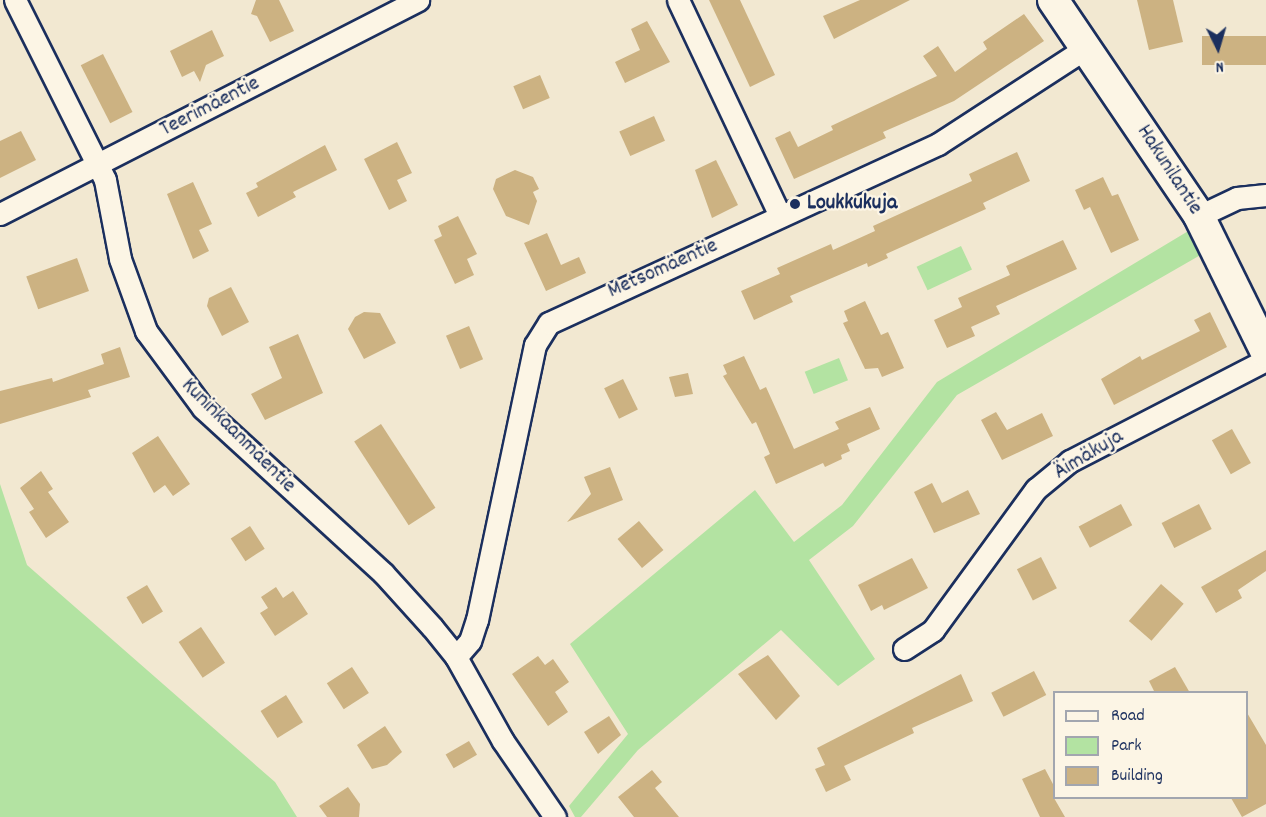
<!DOCTYPE html>
<meta charset="utf-8">
<style>
body{margin:0}
#map{position:relative;width:1266px;height:817px;overflow:hidden;background:#f2e8d1;font-family:Dekko,sans-serif}
div>[style]{position:absolute}
.green>*{inset:0;background:#b3e3a2;transform-origin:0 0}
.building>*{inset:0;background:#ccb282;transform-origin:0 0}
.roads{filter:drop-shadow(2px 0 #1b2f5e) drop-shadow(-2px 0 #1b2f5e) drop-shadow(0 2px #1b2f5e) drop-shadow(0 -2px #1b2f5e)}
.street>*{height:21px;margin:-10.5px;padding:0 10.5px;transform-origin:10.5px;border-radius:10.5px;background:#fcf5e5}
.secondary>*{height:30px;margin:-15px;padding:0 15px;transform-origin:15px;border-radius:15px;background:#fcf5e5}
.dots>*{width:16px;height:16px;translate:-50% -50%;box-sizing:border-box;border:3px solid #fcf5e5;border-radius:50%}
span{translate:-50% -50%;white-space:nowrap;text-align:center;line-height:1.15;-webkit-text-stroke:4.5px #fcf5e5;paint-order:stroke}
.street-label{font-size:22px;color:#1b2f5e}
.poi-label{font-size:22px;color:#1b2f5e;font-weight:700}
.left{translate:0 -50%;text-align:left}
.legend{position:absolute;left:1053px;top:691px;width:195px;height:108px;box-sizing:border-box;background:#fcf5e5;border:2px solid #a2a6af;margin:0;padding:8px 10px;list-style:none;font-size:18px;color:#1b2f5e}
.legend li{display:flex;align-items:center;gap:12px;height:30px}
.legend b{width:30px;border:2px solid #a2a6af}
.north{position:absolute;left:1188px;top:18px;width:60px;height:60px;-webkit-text-stroke:4px #fcf5e5;paint-order:stroke;rotate:175deg;font-size:16px;font-weight:700;line-height:24px;text-align:center;color:#1b2f5e}
.north::after{content:'';display:block;margin:auto;width:21px;height:27px;background:#1b2f5e;clip-path:polygon(50% 0,100% 100%,50% 72%,0 100%)}
</style>
<div id="map">
<div class="green">
<i style="clip-path:polygon(1190px 230px,1204px 253px,957px 395px,853px 526px,809px 560px,875px 659px,838px 686px,781px 630px,638px 750px,581px 817px,575px 817px,569px 806px,628px 734px,570px 644px,755px 490px,794px 542px,842px 505px,937px 382px)"></i>
<i style="left:961px;top:246px;width:26px;height:49px;rotate:65deg"></i>
<i style="left:839px;top:358px;width:24px;height:37px;rotate:68deg"></i>
<i style="clip-path:polygon(0 484px,27px 565px,275px 782px,297px 817px,0 817px)"></i>
</div>
<div class="building">
<i style="clip-path:polygon(256px 0,279px 0,294px 31px,270px 42px,257px 16px,251px 14px)"></i>
<i style="clip-path:polygon(709px 0,740px 0,775px 75px,750px 87px)"></i>
<i style="clip-path:polygon(860px 0,910px 0,834px 39px,823px 16px)"></i>
<i style="clip-path:polygon(1137px 0,1173px 0,1183px 42px,1149px 50px)"></i>
<i style="clip-path:polygon(1024px 14px,1044px 41px,954px 101px,883px 132px,886px 138px,794px 179px,775px 138px,790px 131px,798px 147px,833px 130px,831px 126px,848px 118px,937px 76px,923px 56px,938px 46px,955px 72px,987px 49px,983px 42px)"></i>
<i style="clip-path:polygon(647px 21px,670px 62px,625px 83px,615px 62px,640px 50px,631px 29px)"></i>
<i style="clip-path:polygon(212px 30px,224px 56px,206px 65px,200px 82px,194px 71px,182px 77px,170px 51px)"></i>
<i style="left:1266px;top:36px;width:29px;height:64px;rotate:90deg"></i>
<i style="left:103px;top:54px;width:65px;height:25px;rotate:63deg"></i>
<i style="left:540px;top:75px;width:25px;height:29px;rotate:67deg"></i>
<i style="left:654px;top:116px;width:27px;height:38px;rotate:66deg"></i>
<i style="clip-path:polygon(21px 131px,36px 160px,0 178px,0 141px)"></i>
<i style="clip-path:polygon(397px 142px,412px 173px,397px 180px,407px 201px,389px 210px,364px 159px)"></i>
<i style="clip-path:polygon(325px 145px,337px 170px,293px 192px,296px 197px,258px 217px,246px 193px,258px 187px,256px 183px)"></i>
<i style="clip-path:polygon(1017px 152px,1030px 181px,983px 203px,986px 209px,886px 254px,888px 258px,868px 267px,867px 263px,790px 296px,793px 302px,754px 320px,741px 291px,780px 274px,777px 268px,831px 244px,833px 250px,875px 231px,873px 226px,972px 181px,969px 174px)"></i>
<i style="clip-path:polygon(716px 160px,738px 205px,712px 218px,695px 170px)"></i>
<i style="clip-path:polygon(515px 170px,533px 177px,539px 189px,533px 192px,537px 201px,529px 225px,506px 216px,493px 189px,496px 179px)"></i>
<i style="clip-path:polygon(1103px 177px,1112px 196px,1118px 194px,1139px 240px,1111px 253px,1090px 207px,1084px 210px,1075px 190px)"></i>
<i style="clip-path:polygon(193px 182px,212px 224px,199px 230px,209px 251px,193px 259px,167px 194px)"></i>
<i style="clip-path:polygon(458px 216px,477px 254px,467px 259px,474px 275px,455px 284px,434px 240px,442px 236px,438px 226px)"></i>
<i style="clip-path:polygon(547px 233px,561px 265px,579px 257px,586px 273px,546px 291px,524px 243px)"></i>
<i style="clip-path:polygon(1063px 240px,1077px 269px,996px 306px,1000px 314px,971px 327px,975px 336px,947px 348px,934px 320px,962px 307px,958px 298px,1010px 275px,1006px 266px)"></i>
<i style="left:77px;top:258px;width:35px;height:54px;rotate:70deg"></i>
<i style="clip-path:polygon(231px 287px,249px 322px,222px 336px,207px 306px,209px 298px)"></i>
<i style="clip-path:polygon(865px 301px,881px 335px,888px 332px,904px 368px,882px 377px,878px 368px,865px 369px,843px 323px,848px 321px,844px 311px)"></i>
<i style="clip-path:polygon(364px 312px,380px 313px,396px 343px,364px 359px,348px 329px,355px 317px)"></i>
<i style="clip-path:polygon(1210px 312px,1227px 347px,1114px 405px,1101px 379px,1140px 356px,1142px 360px,1200px 331px,1194px 320px)"></i>
<i style="left:469px;top:326px;width:36px;height:25px;rotate:67deg"></i>
<i style="clip-path:polygon(298px 334px,323px 393px,265px 420px,251px 394px,282px 378px,269px 347px)"></i>
<i style="clip-path:polygon(120px 347px,130px 377px,88px 390px,91px 397px,0 424px,0 391px,52px 378px,53px 382px,104px 364px,101px 354px)"></i>
<i style="clip-path:polygon(744px 356px,760px 390px,766px 387px,794px 449px,839px 429px,835px 422px,870px 407px,880px 429px,847px 444px,850px 451px,841px 455px,842px 459px,825px 467px,823px 463px,776px 484px,764px 457px,770px 454px,756px 422px,752px 424px,723px 376px,727px 374px,723px 365px)"></i>
<i style="clip-path:polygon(688px 373px,693px 394px,675px 397px,669px 377px)"></i>
<i style="left:623px;top:379px;width:34px;height:21px;rotate:64deg"></i>
<i style="clip-path:polygon(996px 412px,1007px 430px,1042px 413px,1053px 436px,1002px 460px,981px 420px)"></i>
<i style="left:381px;top:424px;width:100px;height:32px;rotate:57deg"></i>
<i style="left:1232px;top:429px;width:39px;height:23px;rotate:61deg"></i>
<i style="clip-path:polygon(158px 436px,190px 484px,173px 496px,165px 485px,154px 493px,132px 453px)"></i>
<i style="clip-path:polygon(610px 467px,623px 500px,567px 522px,591px 494px,584px 477px)"></i>
<i style="clip-path:polygon(41px 471px,53px 489px,48px 492px,69px 522px,46px 538px,29px 512px,34px 509px,20px 488px)"></i>
<i style="clip-path:polygon(932px 483px,942px 503px,968px 490px,980px 514px,934px 533px,914px 492px)"></i>
<i style="left:1121px;top:504px;width:24px;height:48px;rotate:62deg"></i>
<i style="left:1199px;top:504px;width:28px;height:42px;rotate:63deg"></i>
<i style="left:639px;top:521px;width:38px;height:28px;rotate:50deg"></i>
<i style="left:250px;top:526px;width:27px;height:23px;rotate:57deg"></i>
<i style="clip-path:polygon(1266px 550px,1266px 571px,1238px 590px,1242px 598px,1216px 613px,1201px 587px)"></i>
<i style="left:1041px;top:557px;width:35px;height:27px;rotate:63deg"></i>
<i style="clip-path:polygon(912px 558px,928px 588px,884px 610px,882px 605px,871px 611px,858px 585px)"></i>
<i style="left:1161px;top:584px;width:30px;height:49px;rotate:41deg"></i>
<i style="left:147px;top:585px;width:31px;height:24px;rotate:59deg"></i>
<i style="clip-path:polygon(276px 587px,283px 598px,293px 591px,308px 614px,275px 636px,260px 613px,268px 608px,261px 597px)"></i>
<i style="left:201px;top:627px;width:43px;height:27px;rotate:56deg"></i>
<i style="clip-path:polygon(768px 655px,800px 696px,776px 720px,738px 674px)"></i>
<i style="clip-path:polygon(538px 656px,545px 665px,553px 659px,569px 682px,555px 692px,568px 712px,548px 726px,512px 674px)"></i>
<i style="left:352px;top:667px;width:31px;height:30px;rotate:57deg"></i>
<i style="clip-path:polygon(1175px 667px,1190px 693px,1155px 693px,1149px 681px)"></i>
<i style="left:1034px;top:671px;width:27px;height:48px;rotate:63deg"></i>
<i style="clip-path:polygon(961px 674px,973px 701px,912px 728px,914px 733px,844px 766px,851px 780px,826px 792px,815px 769px,825px 765px,817px 748px)"></i>
<i style="left:286px;top:695px;width:32px;height:30px;rotate:58deg"></i>
<i style="clip-path:polygon(1246px 711px,1266px 745px,1266px 804px,1242px 817px,1231px 798px,1246px 798px)"></i>
<i style="clip-path:polygon(609px 716px,621px 735px,598px 754px,584px 732px)"></i>
<i style="clip-path:polygon(385px 726px,402px 752px,387px 765px,372px 769px,357px 745px)"></i>
<i style="left:469px;top:741px;width:16px;height:27px;rotate:60deg"></i>
<i style="clip-path:polygon(1045px 769px,1054px 786px,1054px 798px,1065px 817px,1040px 817px,1022px 779px)"></i>
<i style="clip-path:polygon(652px 770px,662px 782px,655px 788px,679px 817px,634px 817px,618px 797px)"></i>
<i style="clip-path:polygon(348px 787px,360px 804px,359px 817px,327px 817px,319px 806px)"></i>
</div>
<div class="roads">
<div class="street">
<i style="left:15px;top:0;width:201px;rotate:63.4deg"></i>
<i style="left:105px;top:180px;width:80px;rotate:79.2deg"></i>
<i style="left:120px;top:259px;width:77px;rotate:70.1deg"></i>
<i style="left:146px;top:331px;width:96px;rotate:53.5deg"></i>
<i style="left:203px;top:408px;width:244px;rotate:42.5deg"></i>
<i style="left:383px;top:573px;width:73px;rotate:47.8deg"></i>
<i style="left:432px;top:627px;width:38px;rotate:51deg"></i>
<i style="left:456px;top:657px;width:96px;rotate:60.8deg"></i>
<i style="left:503px;top:741px;width:92px;rotate:55.6deg"></i>
<i style="left:678px;top:0;width:239px;rotate:64.7deg"></i>
<i style="left:0;top:214px;width:470px;rotate:-27.1deg"></i>
<i style="left:1199px;top:216px;width:42px;rotate:-25.3deg"></i>
<i style="left:1237px;top:198px;width:29px;rotate:-6deg"></i>
<i style="left:904px;top:649px;width:35px;rotate:-33deg"></i>
<i style="left:933px;top:630px;width:175px;rotate:-53.9deg"></i>
<i style="left:1036px;top:489px;width:44px;rotate:-39.5deg"></i>
<i style="left:1070px;top:461px;width:220px;rotate:-27.3deg"></i>
<i style="left:456px;top:657px;width:21px;rotate:-49deg"></i>
<i style="left:470px;top:641px;width:22px;rotate:-72deg"></i>
<i style="left:477px;top:620px;width:281px;rotate:-78.1deg"></i>
<i style="left:535px;top:345px;width:26px;rotate:-58deg"></i>
<i style="left:549px;top:323px;width:428px;rotate:-24.7deg"></i>
<i style="left:938px;top:144px;width:176px;rotate:-33deg"></i>
</div>
<div class="secondary">
<i style="left:1053px;top:0;width:261px;rotate:55.9deg"></i>
<i style="left:1199px;top:216px;width:152px;rotate:63.8deg"></i>
</div>
</div>
<div class="dots">
<i style="left:795px;top:204px;background:#1b2f5e"></i>
</div>
<div class="street-label">
<span style="left:210px;top:107px;rotate:-27deg">Teerimäentie</span>
<span style="left:1169px;top:170px;rotate:57deg">Hakunilantie</span>
<span style="left:663px;top:269px;rotate:-24deg">Metsomäentie</span>
<span style="left:238px;top:436px;rotate:45deg">Kuninkaanmäentie</span>
<span style="left:1089px;top:455px;rotate:-31deg">Äimäkuja</span>
</div>
<div class="poi-label">
<span class="left" style="left:807px;top:204px">Loukkukuja</span>
</div>
<ul class="legend">
<li><b style="height:8px;background:#fcf5e5"></b>Road</li>
<li><b style="height:16px;background:#b3e3a2"></b>Park</li>
<li><b style="height:16px;background:#ccb282"></b>Building</li>
</ul>
<div class="north">N</div>
</div>
